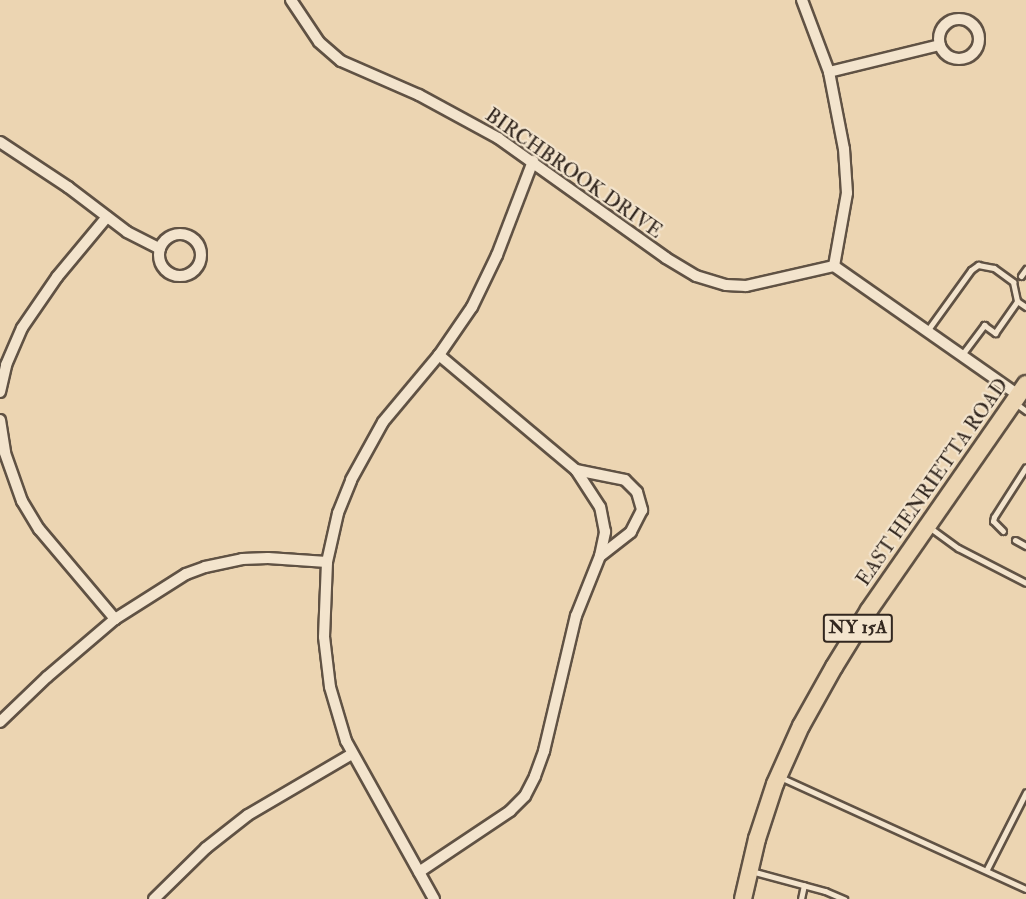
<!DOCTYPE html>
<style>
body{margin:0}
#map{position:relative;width:1026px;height:899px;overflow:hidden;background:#ecd5b2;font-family:"IM FELL Double Pica",serif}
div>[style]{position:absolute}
.roads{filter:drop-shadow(2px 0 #605244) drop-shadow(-2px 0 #605244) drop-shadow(0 2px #605244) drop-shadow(0 -2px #605244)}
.lane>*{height:5px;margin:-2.5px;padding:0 2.5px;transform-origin:2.5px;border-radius:2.5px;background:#f3e4cd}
.street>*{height:10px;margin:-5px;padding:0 5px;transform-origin:5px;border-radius:5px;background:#f3e4cd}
.street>.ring{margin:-5px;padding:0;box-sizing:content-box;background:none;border:10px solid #f3e4cd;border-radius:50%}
.primary>*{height:16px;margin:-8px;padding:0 8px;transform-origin:8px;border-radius:8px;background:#ecd5b2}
span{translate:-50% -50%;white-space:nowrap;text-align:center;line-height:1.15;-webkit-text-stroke:4.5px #f3e4cd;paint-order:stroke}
.shield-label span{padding:2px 4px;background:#f3e4cd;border:2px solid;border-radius:4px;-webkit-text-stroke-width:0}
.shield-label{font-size:18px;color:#32271f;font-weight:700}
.street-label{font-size:20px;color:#32271f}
</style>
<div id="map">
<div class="roads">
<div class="lane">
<i style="left:1021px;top:276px;width:9px;rotate:-54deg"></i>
<i style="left:927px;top:331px;width:75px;rotate:-54.2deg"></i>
<i style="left:971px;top:270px;width:9px;rotate:-36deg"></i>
<i style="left:978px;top:265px;width:16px;rotate:11deg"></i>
<i style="left:994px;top:268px;width:24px;rotate:36deg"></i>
<i style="left:1013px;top:282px;width:19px;rotate:78deg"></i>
<i style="left:961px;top:356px;width:39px;rotate:-53deg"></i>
<i style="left:984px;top:325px;width:14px;rotate:36deg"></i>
<i style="left:995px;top:333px;width:39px;rotate:-55deg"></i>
<i style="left:1017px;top:301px;width:11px;rotate:34deg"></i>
<i style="left:1015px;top:403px;width:14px;rotate:36deg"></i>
<i style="left:929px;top:527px;width:36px;rotate:36deg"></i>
<i style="left:958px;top:548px;width:76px;rotate:27.2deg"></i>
<i style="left:1003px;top:531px;width:14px;rotate:-135deg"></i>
<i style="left:993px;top:521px;width:4px;rotate:-76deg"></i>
<i style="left:994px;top:517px;width:59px;rotate:-57.4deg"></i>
<i style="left:1015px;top:540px;width:13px;rotate:29deg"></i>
<i style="left:780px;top:777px;width:270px;rotate:24.5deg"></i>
<i style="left:987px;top:869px;width:86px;rotate:-63.1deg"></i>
<i style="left:751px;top:871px;width:77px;rotate:15.1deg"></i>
<i style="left:825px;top:891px;width:21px;rotate:23deg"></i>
<i style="left:801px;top:899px;width:14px;rotate:-78deg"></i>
</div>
<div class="street">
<i style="left:291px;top:0;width:50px;rotate:56.3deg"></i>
<i style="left:319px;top:42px;width:29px;rotate:41deg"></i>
<i style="left:341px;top:61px;width:85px;rotate:23.6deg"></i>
<i style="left:419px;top:95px;width:90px;rotate:28.6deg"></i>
<i style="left:498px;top:138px;width:206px;rotate:35.5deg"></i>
<i style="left:666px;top:258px;width:35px;rotate:31deg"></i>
<i style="left:696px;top:276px;width:31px;rotate:17deg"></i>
<i style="left:726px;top:285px;width:20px;rotate:3deg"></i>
<i style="left:746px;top:286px;width:90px;rotate:-12.8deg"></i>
<i style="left:802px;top:0;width:77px;rotate:69.4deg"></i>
<i style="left:829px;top:72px;width:78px;rotate:79deg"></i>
<i style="left:844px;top:149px;width:44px;rotate:86.1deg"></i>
<i style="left:847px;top:193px;width:74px;rotate:100.1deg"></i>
<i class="ring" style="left:939px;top:19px;width:30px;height:30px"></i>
<i style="left:829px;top:72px;width:114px;rotate:-13.7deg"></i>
<i style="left:0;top:142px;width:82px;rotate:33.5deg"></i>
<i style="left:68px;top:187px;width:74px;rotate:37.3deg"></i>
<i style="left:127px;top:232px;width:37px;rotate:27deg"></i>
<i class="ring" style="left:159px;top:234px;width:32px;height:32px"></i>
<i style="left:834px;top:266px;width:225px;rotate:35deg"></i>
<i style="left:0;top:392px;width:28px;rotate:-77deg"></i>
<i style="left:6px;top:365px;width:40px;rotate:-66.6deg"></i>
<i style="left:22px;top:328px;width:62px;rotate:-55.5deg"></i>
<i style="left:57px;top:277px;width:78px;rotate:-50.2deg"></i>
<i style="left:0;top:420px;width:33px;rotate:81deg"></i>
<i style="left:5px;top:453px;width:51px;rotate:70.5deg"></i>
<i style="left:22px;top:501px;width:33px;rotate:59deg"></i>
<i style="left:39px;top:529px;width:118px;rotate:49.8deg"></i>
<i style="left:576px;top:470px;width:50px;rotate:11.5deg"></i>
<i style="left:625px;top:480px;width:17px;rotate:45deg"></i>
<i style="left:637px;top:492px;width:19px;rotate:74deg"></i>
<i style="left:642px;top:510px;width:25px;rotate:117deg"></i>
<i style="left:631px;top:532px;width:39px;rotate:142deg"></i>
<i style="left:0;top:722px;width:65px;rotate:-43.8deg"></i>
<i style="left:47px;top:677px;width:89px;rotate:-40.5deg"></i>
<i style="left:115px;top:619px;width:84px;rotate:-32.4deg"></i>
<i style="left:186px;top:574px;width:20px;rotate:-20deg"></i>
<i style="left:205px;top:567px;width:38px;rotate:-12deg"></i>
<i style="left:242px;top:559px;width:26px;rotate:-2deg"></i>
<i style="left:268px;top:558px;width:59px;rotate:3.9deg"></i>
<i style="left:419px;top:872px;width:110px;rotate:-33.8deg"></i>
<i style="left:510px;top:811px;width:21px;rotate:-45deg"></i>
<i style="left:525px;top:796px;width:22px;rotate:-63deg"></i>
<i style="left:535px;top:776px;width:27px;rotate:-70deg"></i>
<i style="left:544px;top:751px;width:139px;rotate:-76.7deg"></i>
<i style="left:576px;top:616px;width:65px;rotate:-68.2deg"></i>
<i style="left:600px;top:556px;width:25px;rotate:-78deg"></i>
<i style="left:605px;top:532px;width:25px;rotate:-101deg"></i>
<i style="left:600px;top:507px;width:44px;rotate:-123deg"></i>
<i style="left:576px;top:470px;width:179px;rotate:-140deg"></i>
<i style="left:154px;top:899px;width:73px;rotate:-44.4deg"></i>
<i style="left:206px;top:848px;width:53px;rotate:-38.2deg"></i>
<i style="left:248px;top:815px;width:121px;rotate:-30.4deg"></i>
<i style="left:434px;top:899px;width:181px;rotate:-119.1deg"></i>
<i style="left:346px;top:741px;width:56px;rotate:-106.5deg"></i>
<i style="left:330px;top:687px;width:50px;rotate:-96.8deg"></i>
<i style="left:324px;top:637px;width:75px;rotate:-87.7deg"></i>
<i style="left:327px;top:562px;width:50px;rotate:-77.3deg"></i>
<i style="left:338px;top:513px;width:35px;rotate:-68deg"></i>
<i style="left:351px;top:480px;width:66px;rotate:-61.1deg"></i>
<i style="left:383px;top:422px;width:87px;rotate:-50.1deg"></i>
<i style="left:439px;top:355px;width:58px;rotate:-55.5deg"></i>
<i style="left:472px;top:307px;width:58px;rotate:-64.3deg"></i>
<i style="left:497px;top:255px;width:101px;rotate:-69deg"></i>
</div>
<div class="primary">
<i style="left:743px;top:899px;width:62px;rotate:-76.9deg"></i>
<i style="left:757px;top:839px;width:58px;rotate:-71.9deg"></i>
<i style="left:775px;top:784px;width:64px;rotate:-65.9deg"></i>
<i style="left:801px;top:726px;width:68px;rotate:-60.8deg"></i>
<i style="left:834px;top:667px;width:67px;rotate:-58.4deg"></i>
<i style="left:869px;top:610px;width:275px;rotate:-55.2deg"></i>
</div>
</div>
<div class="shield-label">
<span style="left:858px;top:628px">NY 15A</span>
</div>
<div class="street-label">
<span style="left:574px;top:173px;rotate:35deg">BIRCHBROOK DRIVE</span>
<span style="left:932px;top:482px;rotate:-55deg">EAST HENRIETTA ROAD</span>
</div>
</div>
